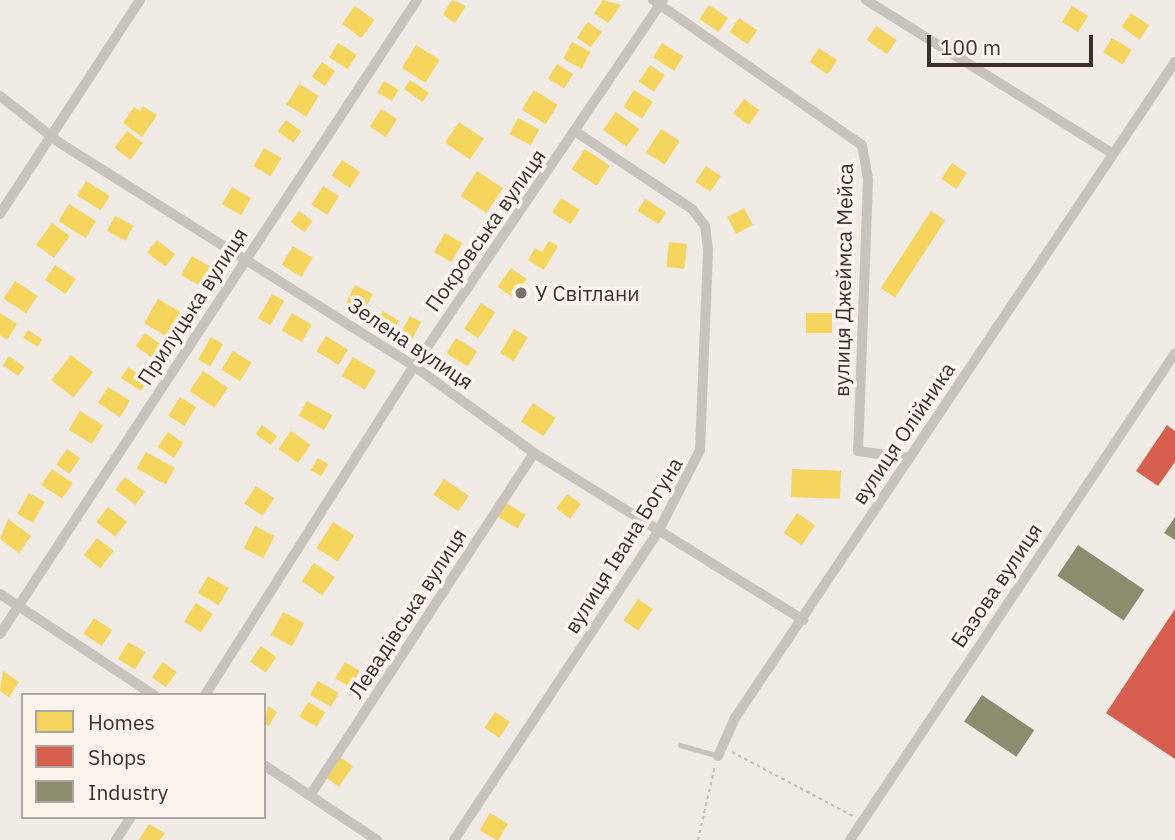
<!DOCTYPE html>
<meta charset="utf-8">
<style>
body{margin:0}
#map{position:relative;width:1175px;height:840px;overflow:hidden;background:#f0ebe5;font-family:"IBM Plex Sans",sans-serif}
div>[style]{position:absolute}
.homes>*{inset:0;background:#f6d55c;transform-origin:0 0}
.shops>*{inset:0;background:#d6604d}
.industry>*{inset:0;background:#8c8c6e;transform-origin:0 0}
.path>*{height:2px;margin-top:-1px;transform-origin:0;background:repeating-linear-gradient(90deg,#c2bbb6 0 3.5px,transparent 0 7px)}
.lane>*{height:5px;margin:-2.5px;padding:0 2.5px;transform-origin:2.5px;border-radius:2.5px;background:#c9c3be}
.street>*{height:10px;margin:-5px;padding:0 5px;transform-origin:5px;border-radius:5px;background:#c9c3be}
.dots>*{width:19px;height:19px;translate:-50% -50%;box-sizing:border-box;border:4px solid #fbf5ee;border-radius:50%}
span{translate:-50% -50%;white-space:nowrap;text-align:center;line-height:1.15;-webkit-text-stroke:7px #fbf5ee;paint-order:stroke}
.street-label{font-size:21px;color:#3b302b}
.poi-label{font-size:21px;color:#3b302b}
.left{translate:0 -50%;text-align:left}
.legend{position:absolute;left:21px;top:693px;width:245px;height:126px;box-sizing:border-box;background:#fbf5ee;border:2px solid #aea6a0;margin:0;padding:9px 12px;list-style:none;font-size:21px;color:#3b302b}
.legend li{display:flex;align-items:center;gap:14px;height:35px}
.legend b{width:35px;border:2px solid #aea6a0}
.scale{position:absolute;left:927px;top:35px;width:166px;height:32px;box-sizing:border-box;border:4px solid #3b302b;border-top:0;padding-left:9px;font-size:21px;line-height:24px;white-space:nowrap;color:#3b302b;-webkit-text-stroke:5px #fbf5ee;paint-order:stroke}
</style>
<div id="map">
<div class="homes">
<i style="clip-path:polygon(452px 0,466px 6px,455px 23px,443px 15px)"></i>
<i style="clip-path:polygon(603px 0,621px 5px,608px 23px,594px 13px)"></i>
<i style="left:709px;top:5px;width:23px;height:17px;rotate:34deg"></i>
<i style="left:355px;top:6px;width:24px;height:22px;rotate:36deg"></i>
<i style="left:1072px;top:6px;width:19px;height:19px;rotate:32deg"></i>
<i style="left:1131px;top:13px;width:22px;height:17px;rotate:34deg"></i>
<i style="left:739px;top:18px;width:22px;height:17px;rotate:34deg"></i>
<i style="left:588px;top:22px;width:17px;height:19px;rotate:36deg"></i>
<i style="left:876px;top:26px;width:25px;height:17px;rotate:34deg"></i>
<i style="left:1112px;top:38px;width:23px;height:17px;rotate:31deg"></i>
<i style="left:572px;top:42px;width:21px;height:19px;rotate:28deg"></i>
<i style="left:338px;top:43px;width:22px;height:17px;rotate:32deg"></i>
<i style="left:662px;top:43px;width:25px;height:17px;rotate:32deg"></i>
<i style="left:416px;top:45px;width:28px;height:27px;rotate:32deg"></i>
<i style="left:819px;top:48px;width:22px;height:17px;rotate:34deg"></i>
<i style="left:322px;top:62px;width:16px;height:18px;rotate:35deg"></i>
<i style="left:557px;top:64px;width:19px;height:17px;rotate:32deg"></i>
<i style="left:650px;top:65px;width:18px;height:20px;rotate:34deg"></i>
<i style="left:410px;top:80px;width:23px;height:11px;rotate:34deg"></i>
<i style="left:384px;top:81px;width:17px;height:13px;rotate:31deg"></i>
<i style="left:299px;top:84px;width:23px;height:24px;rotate:31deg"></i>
<i style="left:534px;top:90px;width:28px;height:23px;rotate:32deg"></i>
<i style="left:634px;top:90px;width:22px;height:20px;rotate:32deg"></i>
<i style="left:744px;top:99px;width:19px;height:18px;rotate:36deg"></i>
<i style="clip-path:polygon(143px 106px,157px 115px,142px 137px,123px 123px,134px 107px,140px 111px)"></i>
<i style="left:381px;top:109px;width:19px;height:21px;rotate:32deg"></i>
<i style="left:616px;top:112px;width:29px;height:22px;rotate:36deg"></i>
<i style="left:518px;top:118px;width:24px;height:18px;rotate:28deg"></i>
<i style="left:286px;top:120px;width:19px;height:14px;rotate:36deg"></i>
<i style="left:459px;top:122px;width:30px;height:25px;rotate:34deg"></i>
<i style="left:661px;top:129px;width:22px;height:28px;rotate:32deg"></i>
<i style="left:127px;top:131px;width:20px;height:21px;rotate:37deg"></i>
<i style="left:264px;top:148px;width:20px;height:21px;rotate:30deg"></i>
<i style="left:585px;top:149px;width:30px;height:24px;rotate:34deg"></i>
<i style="left:342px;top:160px;width:22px;height:19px;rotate:34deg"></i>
<i style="left:952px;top:163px;width:18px;height:19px;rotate:34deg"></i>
<i style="left:706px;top:166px;width:18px;height:19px;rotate:34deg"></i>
<i style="left:477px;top:171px;width:31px;height:30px;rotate:33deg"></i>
<i style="left:86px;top:181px;width:28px;height:17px;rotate:32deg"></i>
<i style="left:323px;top:186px;width:19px;height:22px;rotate:32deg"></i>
<i style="left:232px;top:187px;width:22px;height:20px;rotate:30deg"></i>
<i style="left:561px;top:198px;width:22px;height:17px;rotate:32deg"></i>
<i style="left:645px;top:199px;width:25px;height:14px;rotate:32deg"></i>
<i style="left:69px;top:204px;width:32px;height:20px;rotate:32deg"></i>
<i style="left:744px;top:208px;width:19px;height:19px;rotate:62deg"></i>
<i style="left:299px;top:211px;width:17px;height:14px;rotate:36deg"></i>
<i style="left:931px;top:211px;width:17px;height:92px;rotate:33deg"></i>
<i style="left:115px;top:216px;width:21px;height:17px;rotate:28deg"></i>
<i style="left:52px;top:223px;width:22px;height:27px;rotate:36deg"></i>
<i style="left:445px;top:233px;width:20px;height:22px;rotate:30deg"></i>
<i style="left:157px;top:240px;width:23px;height:16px;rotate:38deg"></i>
<i style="clip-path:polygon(549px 241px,558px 246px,544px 270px,528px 260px,535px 248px,542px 252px)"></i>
<i style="left:669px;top:242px;width:18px;height:25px;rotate:6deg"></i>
<i style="left:293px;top:246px;width:23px;height:22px;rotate:31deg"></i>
<i style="left:192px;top:256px;width:22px;height:22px;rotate:30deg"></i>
<i style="left:55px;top:265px;width:25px;height:18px;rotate:34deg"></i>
<i style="left:511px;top:268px;width:19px;height:23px;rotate:35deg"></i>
<i style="left:15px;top:281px;width:27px;height:21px;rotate:33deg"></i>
<i style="left:355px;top:285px;width:20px;height:19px;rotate:27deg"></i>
<i style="left:272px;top:294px;width:14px;height:28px;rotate:30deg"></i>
<i style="left:158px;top:299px;width:30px;height:28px;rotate:30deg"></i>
<i style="left:481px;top:303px;width:17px;height:31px;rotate:33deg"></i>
<i style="left:383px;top:311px;width:19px;height:19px;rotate:32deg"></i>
<i style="clip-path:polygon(0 313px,17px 324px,7px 340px,0 335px)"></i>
<i style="left:292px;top:313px;width:23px;height:20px;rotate:31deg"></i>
<i style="left:806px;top:313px;width:26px;height:20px"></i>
<i style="left:410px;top:316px;width:13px;height:24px;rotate:29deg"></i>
<i style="left:514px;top:329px;width:16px;height:28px;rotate:30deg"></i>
<i style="left:28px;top:330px;width:17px;height:9px;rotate:33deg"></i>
<i style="left:145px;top:333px;width:24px;height:16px;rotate:36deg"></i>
<i style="left:326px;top:336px;width:26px;height:18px;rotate:32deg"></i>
<i style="left:211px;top:337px;width:14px;height:26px;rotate:30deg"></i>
<i style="left:456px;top:338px;width:25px;height:18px;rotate:32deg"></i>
<i style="left:233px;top:351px;width:22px;height:22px;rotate:32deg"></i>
<i style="left:71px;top:355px;width:28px;height:32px;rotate:38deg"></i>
<i style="left:9px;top:356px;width:19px;height:11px;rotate:35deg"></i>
<i style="left:353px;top:357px;width:27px;height:22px;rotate:31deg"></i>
<i style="left:128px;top:367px;width:24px;height:13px;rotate:33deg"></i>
<i style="left:203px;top:371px;width:30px;height:24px;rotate:34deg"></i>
<i style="left:108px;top:387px;width:26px;height:19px;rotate:32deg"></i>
<i style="left:180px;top:397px;width:19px;height:22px;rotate:32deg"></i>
<i style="left:307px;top:401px;width:29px;height:17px;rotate:29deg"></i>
<i style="left:533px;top:403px;width:27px;height:22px;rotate:33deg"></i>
<i style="left:80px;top:411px;width:27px;height:22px;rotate:31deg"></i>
<i style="left:262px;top:425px;width:19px;height:11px;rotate:36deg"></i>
<i style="left:291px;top:431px;width:24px;height:22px;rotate:35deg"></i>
<i style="left:168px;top:432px;width:19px;height:18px;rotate:35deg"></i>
<i style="left:67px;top:449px;width:16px;height:19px;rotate:35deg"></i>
<i style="left:146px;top:452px;width:33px;height:19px;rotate:29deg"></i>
<i style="left:318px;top:458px;width:12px;height:14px;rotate:31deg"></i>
<i style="left:52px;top:469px;width:25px;height:19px;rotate:34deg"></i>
<i style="left:792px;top:469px;width:49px;height:28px;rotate:2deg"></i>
<i style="left:125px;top:477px;width:25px;height:16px;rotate:37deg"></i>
<i style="left:444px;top:479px;width:30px;height:19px;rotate:34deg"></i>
<i style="left:256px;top:486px;width:22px;height:21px;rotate:34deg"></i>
<i style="left:29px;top:493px;width:18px;height:24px;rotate:29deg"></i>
<i style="left:567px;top:494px;width:17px;height:18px;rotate:36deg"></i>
<i style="left:506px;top:503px;width:23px;height:16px;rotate:31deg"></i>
<i style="left:108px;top:507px;width:24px;height:19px;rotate:38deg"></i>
<i style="left:797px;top:513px;width:22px;height:24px;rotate:34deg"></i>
<i style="clip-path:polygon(8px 519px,31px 536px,19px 553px,0 539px)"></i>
<i style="left:333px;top:522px;width:25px;height:31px;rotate:32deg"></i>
<i style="left:255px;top:526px;width:22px;height:25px;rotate:27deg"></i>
<i style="left:97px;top:538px;width:21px;height:22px;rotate:37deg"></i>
<i style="left:314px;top:563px;width:25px;height:22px;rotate:34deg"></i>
<i style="left:208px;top:576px;width:24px;height:20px;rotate:30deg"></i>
<i style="left:638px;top:599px;width:18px;height:26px;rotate:34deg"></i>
<i style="left:196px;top:603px;width:20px;height:22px;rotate:33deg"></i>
<i style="left:283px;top:612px;width:24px;height:26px;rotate:28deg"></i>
<i style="left:94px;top:618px;width:22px;height:19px;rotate:34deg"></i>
<i style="left:128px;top:642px;width:20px;height:20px;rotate:30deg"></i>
<i style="left:261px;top:646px;width:19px;height:19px;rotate:35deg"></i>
<i style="left:163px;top:662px;width:17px;height:19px;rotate:36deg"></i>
<i style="left:345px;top:662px;width:17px;height:19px;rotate:31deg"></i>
<i style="clip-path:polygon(3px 671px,19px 682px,9px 697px,0 691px)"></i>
<i style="left:318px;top:681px;width:24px;height:16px;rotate:30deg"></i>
<i style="left:308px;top:702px;width:20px;height:17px;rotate:30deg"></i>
<i style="clip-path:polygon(268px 706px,277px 712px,269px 726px,264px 723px)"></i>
<i style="left:495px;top:712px;width:18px;height:19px;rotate:34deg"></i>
<i style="left:340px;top:757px;width:16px;height:25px;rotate:35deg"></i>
<i style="left:490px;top:813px;width:21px;height:20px;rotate:31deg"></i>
<i style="clip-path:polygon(149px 824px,165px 833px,160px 840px,139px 840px)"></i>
</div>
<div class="shops">
<i style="clip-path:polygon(1167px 425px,1175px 431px,1175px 462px,1158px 486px,1136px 471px)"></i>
<i style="clip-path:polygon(1175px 609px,1175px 759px,1106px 713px)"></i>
</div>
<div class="industry">
<i style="clip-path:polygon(1175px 517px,1175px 540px,1164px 533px)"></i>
<i style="left:1078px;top:545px;width:80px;height:37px;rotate:34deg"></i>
<i style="left:982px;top:695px;width:63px;height:32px;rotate:34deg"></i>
</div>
<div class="path">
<i style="left:732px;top:752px;width:137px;rotate:27.9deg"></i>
<i style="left:698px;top:840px;width:76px;rotate:-77.1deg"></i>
</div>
<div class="lane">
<i style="left:680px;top:745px;width:40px;rotate:16deg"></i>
</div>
<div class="street">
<i style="left:653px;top:0;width:254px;rotate:34.8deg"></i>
<i style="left:862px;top:145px;width:36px;rotate:80deg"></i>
<i style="left:868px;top:180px;width:271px;rotate:92.1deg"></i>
<i style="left:858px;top:451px;width:51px;rotate:7.8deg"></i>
<i style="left:866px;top:0;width:290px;rotate:31.9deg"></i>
<i style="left:0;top:96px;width:76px;rotate:38.1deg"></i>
<i style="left:60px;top:143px;width:418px;rotate:32.2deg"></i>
<i style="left:414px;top:366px;width:148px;rotate:35.9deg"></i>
<i style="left:534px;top:453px;width:317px;rotate:31.8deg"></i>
<i style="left:0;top:214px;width:256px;rotate:-56.8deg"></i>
<i style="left:0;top:594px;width:184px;rotate:33.3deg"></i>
<i style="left:0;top:634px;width:759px;rotate:-56.67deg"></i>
<i style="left:205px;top:695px;width:384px;rotate:-57.6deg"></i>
<i style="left:411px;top:371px;width:448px;rotate:-55.8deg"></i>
<i style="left:718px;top:756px;width:42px;rotate:-65.9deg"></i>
<i style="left:735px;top:718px;width:790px;rotate:-56.15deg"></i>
<i style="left:264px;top:765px;width:136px;rotate:33.6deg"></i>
<i style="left:311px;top:794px;width:407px;rotate:-56.8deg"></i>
<i style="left:116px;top:840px;width:27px;rotate:-57deg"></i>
<i style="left:454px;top:840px;width:372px;rotate:-56.5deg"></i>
<i style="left:659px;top:530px;width:90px;rotate:-62.9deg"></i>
<i style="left:700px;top:450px;width:200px;rotate:-87.7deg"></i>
<i style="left:708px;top:250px;width:24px;rotate:-97deg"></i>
<i style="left:705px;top:226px;width:21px;rotate:-127deg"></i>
<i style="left:692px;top:209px;width:139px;rotate:-146.4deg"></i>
<i style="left:850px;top:840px;width:585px;rotate:-56.28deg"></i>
</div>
<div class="dots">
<i style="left:521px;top:293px;background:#7a716c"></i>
</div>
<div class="street-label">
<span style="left:485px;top:230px;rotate:-55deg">Покровська вулиця</span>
<span style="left:843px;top:280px;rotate:-89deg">вулиця Джеймса Мейса</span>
<span style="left:192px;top:306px;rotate:-57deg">Прилуцька вулиця</span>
<span style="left:411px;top:343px;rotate:34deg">Зелена вулиця</span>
<span style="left:903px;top:433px;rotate:-56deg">вулиця Олійника</span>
<span style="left:623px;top:545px;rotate:-58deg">вулиця Івана Богуна</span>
<span style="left:996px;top:585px;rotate:-56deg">Базова вулиця</span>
<span style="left:407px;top:613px;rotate:-57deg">Левадівська вулиця</span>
</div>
<div class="poi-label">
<span class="left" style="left:535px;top:293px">У Світлани</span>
</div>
<ul class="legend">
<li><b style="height:19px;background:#f6d55c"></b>Homes</li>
<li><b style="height:19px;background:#d6604d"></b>Shops</li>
<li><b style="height:19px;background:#8c8c6e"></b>Industry</li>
</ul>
<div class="scale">100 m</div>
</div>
